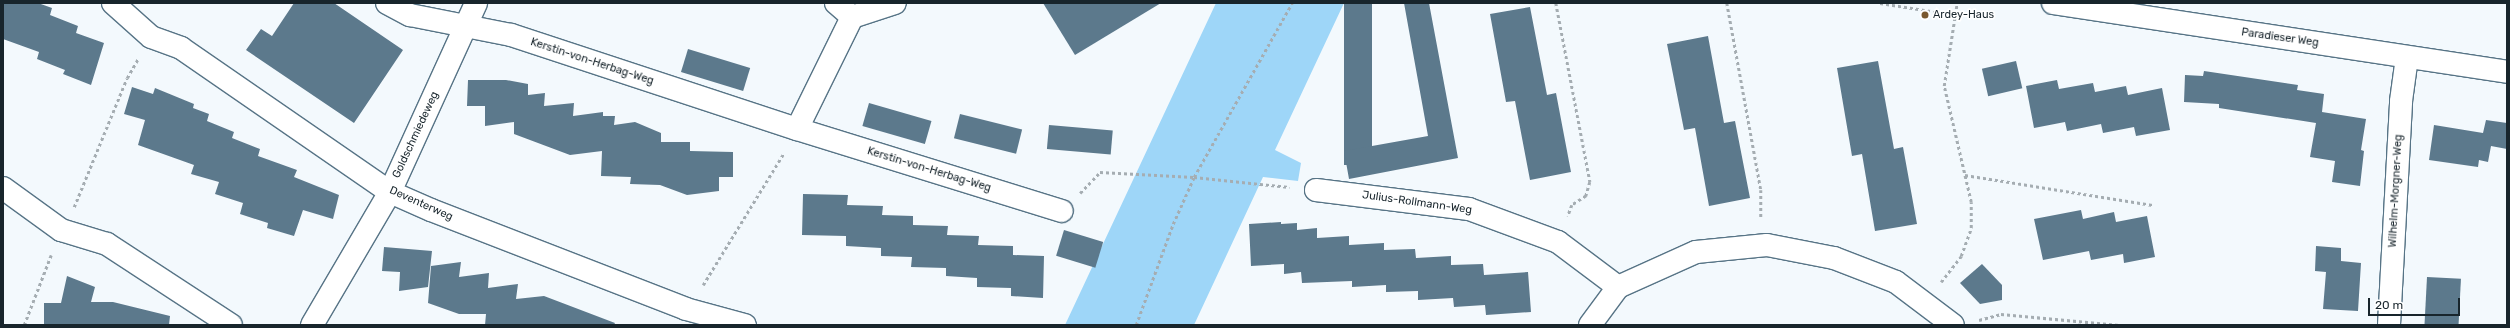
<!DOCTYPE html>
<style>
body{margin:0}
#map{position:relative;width:2510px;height:328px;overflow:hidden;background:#f3f9fd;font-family:Rubik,sans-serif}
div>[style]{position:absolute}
.green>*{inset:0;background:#9ed6f8}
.building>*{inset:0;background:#5c798c;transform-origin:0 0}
.path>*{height:2.5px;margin-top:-1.25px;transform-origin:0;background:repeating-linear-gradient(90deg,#a5adb2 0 3px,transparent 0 6px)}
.roads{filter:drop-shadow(1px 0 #577486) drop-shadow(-1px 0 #577486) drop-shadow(0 1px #577486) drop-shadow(0 -1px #577486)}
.minor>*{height:22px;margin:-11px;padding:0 11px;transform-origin:11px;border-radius:11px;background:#fff}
.dots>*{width:11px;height:11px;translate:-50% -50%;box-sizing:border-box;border:2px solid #fff;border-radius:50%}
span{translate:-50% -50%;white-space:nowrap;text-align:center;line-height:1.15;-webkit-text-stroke:3.5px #fff;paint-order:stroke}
.poi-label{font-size:11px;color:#18252c}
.left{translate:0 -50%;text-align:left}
.street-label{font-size:11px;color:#18252c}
.frame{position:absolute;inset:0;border:4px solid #18252c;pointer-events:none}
.scale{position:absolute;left:2368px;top:298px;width:92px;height:18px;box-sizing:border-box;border:2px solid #18252c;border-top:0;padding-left:5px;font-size:12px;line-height:14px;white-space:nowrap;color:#18252c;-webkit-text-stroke:3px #fff;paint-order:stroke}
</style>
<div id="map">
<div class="green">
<i style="clip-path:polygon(1216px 3px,1344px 3px,1275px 150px,1301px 163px,1298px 181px,1263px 177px,1194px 325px,1065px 325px)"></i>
</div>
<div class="building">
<i style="clip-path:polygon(3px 3px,38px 3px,52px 8px,50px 15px,78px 26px,76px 33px,104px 43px,91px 85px,63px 74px,65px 70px,37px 59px,39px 52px,3px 39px)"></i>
<i style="clip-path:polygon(294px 3px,334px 3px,403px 50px,354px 123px,246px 50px,261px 29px,272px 36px)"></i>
<i style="clip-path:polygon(1043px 3px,1161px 3px,1075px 55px)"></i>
<i style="left:1344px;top:3px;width:28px;height:162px"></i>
<i style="clip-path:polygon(1404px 3px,1429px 3px,1458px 158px,1349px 179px,1344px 151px,1428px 136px)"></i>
<i style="clip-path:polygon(1530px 7px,1547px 95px,1556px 93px,1571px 172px,1530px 180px,1515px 101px,1506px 102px,1490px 14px)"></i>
<i style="clip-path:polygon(1708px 36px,1724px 123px,1735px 121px,1750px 198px,1709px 206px,1695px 128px,1684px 130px,1667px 44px)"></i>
<i style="left:688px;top:49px;width:65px;height:24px;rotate:17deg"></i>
<i style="clip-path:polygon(1878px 61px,1894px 149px,1903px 147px,1917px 224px,1875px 231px,1862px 154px,1852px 156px,1837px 68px)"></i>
<i style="left:2016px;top:61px;width:28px;height:35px;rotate:77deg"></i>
<i style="clip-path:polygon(2204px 71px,2298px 85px,2297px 90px,2324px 94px,2322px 112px,2366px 119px,2361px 150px,2364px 151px,2360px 186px,2332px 182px,2335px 161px,2310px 157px,2316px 123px,2219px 108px,2219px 104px,2184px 102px,2185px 75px,2203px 76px)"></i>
<i style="clip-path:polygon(468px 80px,506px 80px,528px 84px,528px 95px,545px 93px,544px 106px,574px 103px,573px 116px,603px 112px,603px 116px,615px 116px,614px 125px,635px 122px,661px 133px,661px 142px,690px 142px,690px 151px,733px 152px,733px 177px,719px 177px,719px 191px,687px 195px,660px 185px,630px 184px,631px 177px,601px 176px,602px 151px,570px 155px,514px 134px,514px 122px,485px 126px,485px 106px,467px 106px)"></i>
<i style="clip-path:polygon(2057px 80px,2059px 89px,2093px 83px,2095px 92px,2126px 86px,2128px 95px,2162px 88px,2170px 130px,2136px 136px,2134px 127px,2103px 133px,2101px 124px,2067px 131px,2065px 122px,2034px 128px,2026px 86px)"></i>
<i style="clip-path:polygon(132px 87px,153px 94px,155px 88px,194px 104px,193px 108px,209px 114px,207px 121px,234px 132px,232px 138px,260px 149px,258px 156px,297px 170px,294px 177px,339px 195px,333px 219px,303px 210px,294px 236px,267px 228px,268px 223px,240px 214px,243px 203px,215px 194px,219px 182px,191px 174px,194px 165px,138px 145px,145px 120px,124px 114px)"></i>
<i style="left:869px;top:103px;width:65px;height:24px;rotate:16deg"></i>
<i style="left:960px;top:114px;width:64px;height:25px;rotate:14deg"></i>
<i style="clip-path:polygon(2486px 120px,2507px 123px,2507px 149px,2491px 146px,2488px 162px,2479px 160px,2478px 167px,2429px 160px,2434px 125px,2483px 133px)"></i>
<i style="left:1049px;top:125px;width:64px;height:24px;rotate:5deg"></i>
<i style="clip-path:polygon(803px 194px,848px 195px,847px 205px,883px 206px,882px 215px,913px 216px,913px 225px,948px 226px,947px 235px,979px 236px,978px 245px,1013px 246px,1013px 255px,1044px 256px,1043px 298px,1011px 296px,1011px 288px,977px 287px,977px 278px,946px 276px,946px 268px,911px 267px,912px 257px,881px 256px,881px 248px,846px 246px,846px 236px,802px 235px)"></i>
<i style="clip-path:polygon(2081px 210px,2083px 219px,2114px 212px,2116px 222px,2147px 216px,2155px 257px,2124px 263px,2123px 254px,2091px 260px,2089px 251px,2043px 260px,2034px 219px)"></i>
<i style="clip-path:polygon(1281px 222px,1281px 224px,1297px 223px,1297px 230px,1317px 228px,1317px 238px,1349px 236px,1349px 245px,1384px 243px,1384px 250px,1415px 249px,1416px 258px,1451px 256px,1451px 265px,1483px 264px,1484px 275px,1528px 272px,1531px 312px,1486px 315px,1485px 305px,1454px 307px,1453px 298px,1418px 300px,1418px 291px,1386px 292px,1386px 285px,1352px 287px,1352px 281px,1302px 283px,1301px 272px,1284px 274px,1284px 264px,1251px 266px,1249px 224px)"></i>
<i style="left:1064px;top:230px;width:41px;height:27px;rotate:17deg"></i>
<i style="clip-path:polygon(2316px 246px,2341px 248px,2341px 261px,2361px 263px,2358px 311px,2323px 309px,2326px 272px,2315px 271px)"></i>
<i style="clip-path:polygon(384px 247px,432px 251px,428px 287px,399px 291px,400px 272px,382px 271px)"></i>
<i style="clip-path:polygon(461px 262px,459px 277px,489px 273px,488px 288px,518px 284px,516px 299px,544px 296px,615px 323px,614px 325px,485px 325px,486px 314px,459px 314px,428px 303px,431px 266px)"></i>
<i style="clip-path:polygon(1982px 264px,2002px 285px,2002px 300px,1980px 304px,1960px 283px)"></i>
<i style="clip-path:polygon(67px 276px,95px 287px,91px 302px,113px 302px,170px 316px,169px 325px,44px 325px,44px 303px,61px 303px)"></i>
<i style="left:2427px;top:277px;width:34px;height:48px;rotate:3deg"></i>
</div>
<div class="path">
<i style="left:1556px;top:3px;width:182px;rotate:79.2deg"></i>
<i style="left:1590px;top:182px;width:15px;rotate:106deg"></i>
<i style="left:1586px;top:196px;width:17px;rotate:147deg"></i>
<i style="left:1572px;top:205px;width:12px;rotate:110deg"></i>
<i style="left:1727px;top:3px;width:190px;rotate:79.7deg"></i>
<i style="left:1761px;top:190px;width:29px;rotate:90deg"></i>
<i style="left:1880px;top:3px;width:77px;rotate:9deg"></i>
<i style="left:1965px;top:175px;width:190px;rotate:9.1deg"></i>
<i style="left:1080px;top:193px;width:29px;rotate:-46deg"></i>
<i style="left:1100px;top:172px;width:94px;rotate:3deg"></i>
<i style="left:1194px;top:177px;width:96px;rotate:6deg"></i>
<i style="left:74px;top:207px;width:139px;rotate:-67.7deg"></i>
<i style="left:127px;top:78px;width:22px;rotate:-60deg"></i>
<i style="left:1941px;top:282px;width:33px;rotate:-52deg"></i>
<i style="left:1961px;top:256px;width:30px;rotate:-70deg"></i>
<i style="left:1971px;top:228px;width:26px;rotate:-90deg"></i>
<i style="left:1971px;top:202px;width:119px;rotate:-103.1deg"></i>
<i style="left:1944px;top:86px;width:84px;rotate:-81.1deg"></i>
<i style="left:703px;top:285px;width:155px;rotate:-58.5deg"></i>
<i style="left:1979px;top:320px;width:23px;rotate:-15deg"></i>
<i style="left:2001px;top:314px;width:119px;rotate:5.3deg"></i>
<i style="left:24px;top:325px;width:75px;rotate:-68.9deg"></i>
<i style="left:1136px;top:325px;width:108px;rotate:-69.9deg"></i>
<i style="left:1173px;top:224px;width:51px;rotate:-65.9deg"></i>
<i style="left:1194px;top:177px;width:200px;rotate:-60.6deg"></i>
</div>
<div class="roads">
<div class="minor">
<i style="left:113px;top:3px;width:51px;rotate:41.8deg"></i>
<i style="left:151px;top:37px;width:32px;rotate:20deg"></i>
<i style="left:181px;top:48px;width:254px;rotate:34.6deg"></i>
<i style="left:390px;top:192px;width:45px;rotate:23.7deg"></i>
<i style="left:431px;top:210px;width:274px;rotate:21.2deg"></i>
<i style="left:686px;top:309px;width:61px;rotate:15.2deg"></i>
<i style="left:387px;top:3px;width:26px;rotate:28deg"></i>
<i style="left:410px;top:15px;width:103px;rotate:11.2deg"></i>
<i style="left:511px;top:35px;width:301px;rotate:18.2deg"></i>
<i style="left:797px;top:129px;width:277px;rotate:17.2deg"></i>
<i style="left:836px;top:3px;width:21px;rotate:41deg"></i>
<i style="left:2053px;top:3px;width:459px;rotate:8.6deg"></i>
<i style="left:797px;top:129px;width:125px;rotate:-63.8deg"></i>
<i style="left:852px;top:17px;width:45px;rotate:-18deg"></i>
<i style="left:3px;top:188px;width:72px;rotate:35.9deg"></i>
<i style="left:61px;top:230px;width:48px;rotate:16.9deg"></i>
<i style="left:107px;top:244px;width:148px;rotate:33.2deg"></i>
<i style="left:1316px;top:190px;width:154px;rotate:7.1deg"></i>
<i style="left:1469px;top:209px;width:95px;rotate:20.3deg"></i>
<i style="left:1558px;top:242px;width:75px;rotate:36.9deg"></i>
<i style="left:312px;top:325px;width:154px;rotate:-59.6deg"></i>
<i style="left:390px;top:192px;width:208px;rotate:-65.5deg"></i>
<i style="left:1590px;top:325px;width:47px;rotate:-53.6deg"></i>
<i style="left:1618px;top:287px;width:85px;rotate:-24.2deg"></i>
<i style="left:1696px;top:252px;width:71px;rotate:-5.6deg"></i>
<i style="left:1767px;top:245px;width:68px;rotate:11deg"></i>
<i style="left:1834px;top:258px;width:66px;rotate:21.2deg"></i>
<i style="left:1896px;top:282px;width:71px;rotate:37deg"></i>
<i style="left:2389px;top:325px;width:224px;rotate:-86.9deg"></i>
<i style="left:2401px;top:101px;width:44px;rotate:-82.2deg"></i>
</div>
</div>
<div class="dots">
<i style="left:1925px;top:15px;background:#7a582f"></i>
</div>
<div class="poi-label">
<span class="left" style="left:1933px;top:15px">Ardey-Haus</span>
</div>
<div class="street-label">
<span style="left:2280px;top:38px;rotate:8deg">Paradieser Weg</span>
<span style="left:592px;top:62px;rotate:18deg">Kerstin-von-Herbag-Weg</span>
<span style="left:416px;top:135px;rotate:-65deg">Goldschmiedeweg</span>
<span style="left:929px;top:170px;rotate:17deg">Kerstin-von-Herbag-Weg</span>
<span style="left:2396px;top:191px;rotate:-87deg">Wilhelm-Morgner-Weg</span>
<span style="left:1417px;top:203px;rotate:8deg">Julius-Rollmann-Weg</span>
<span style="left:421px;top:204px;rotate:24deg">Deventerweg</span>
</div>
<div class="frame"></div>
<div class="scale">20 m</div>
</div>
